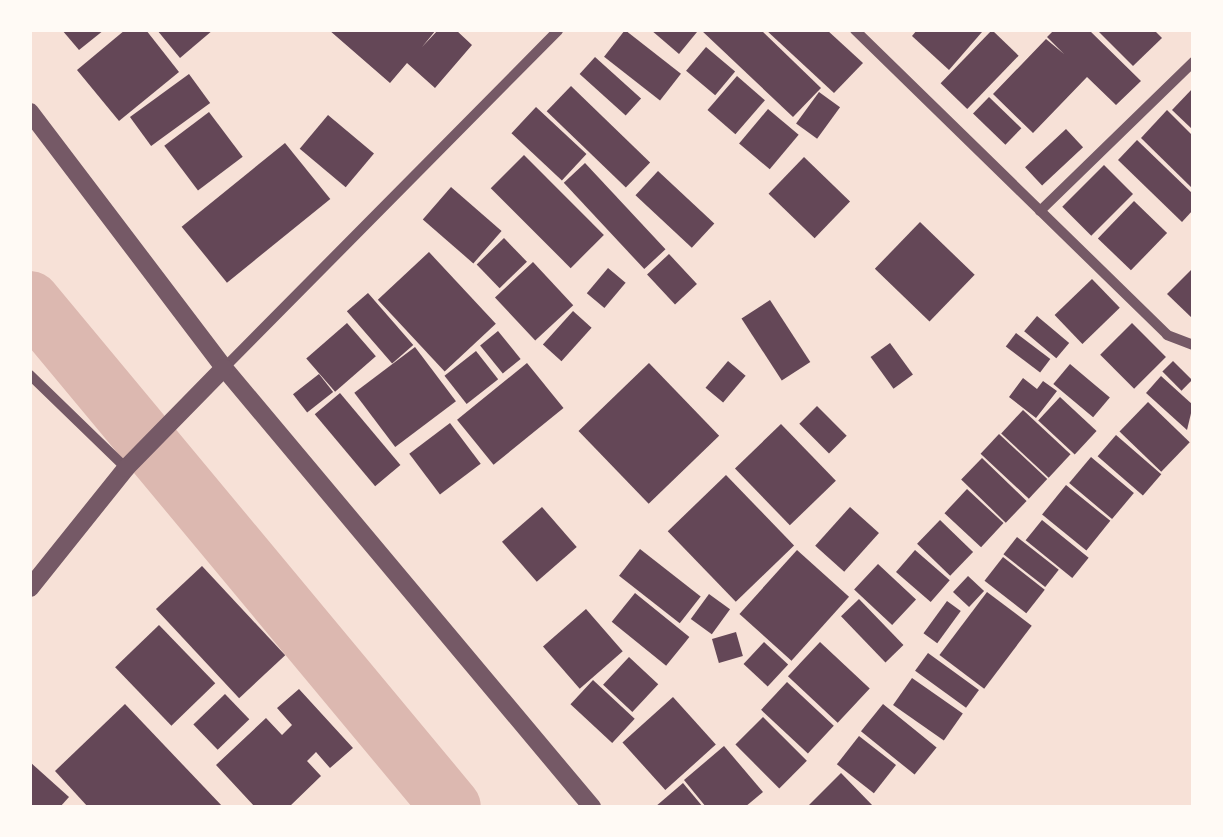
<!DOCTYPE html>
<style>
body{margin:0}
#map{position:relative;width:1223px;height:837px;overflow:hidden;background:#f7e1d7;font-family:"Noto Sans",sans-serif}
div>[style]{position:absolute}
.canal>*{height:60px;margin:-30px;padding:0 30px;transform-origin:30px;border-radius:30px;background:#dcb8b0}
.building>*{inset:0;background:#644757;transform-origin:0 0}
.minor>*{height:10px;margin:-5px;padding:0 5px;transform-origin:5px;border-radius:5px;background:#755966}
.tertiary>*{height:18px;margin:-9px;padding:0 9px;transform-origin:9px;border-radius:9px;background:#755966}
span{translate:-50% -50%;white-space:nowrap;text-align:center;line-height:1.15;-webkit-text-stroke:8px #fffaf5;paint-order:stroke}
.frame{position:absolute;inset:0;border:32px solid #fffaf5;pointer-events:none}
</style>
<div id="map">
<div class="canal">
<i style="left:30px;top:301px;width:658px;rotate:50.24deg"></i>
</div>
<div class="building">
<i style="clip-path:polygon(62px 30px,104px 30px,79px 50px)"></i>
<i style="clip-path:polygon(125px 30px,146px 30px,179px 72px,119px 121px,77px 70px)"></i>
<i style="clip-path:polygon(157px 30px,213px 30px,180px 58px)"></i>
<i style="clip-path:polygon(329px 30px,436px 30px,422px 47px,438px 30px,456px 30px,472px 45px,435px 88px,407px 63px,390px 83px)"></i>
<i style="left:625px;top:30px;width:71px;height:34px;rotate:38deg"></i>
<i style="clip-path:polygon(651px 30px,694px 30px,697px 32px,679px 54px)"></i>
<i style="clip-path:polygon(701px 30px,761px 30px,821px 88px,793px 117px)"></i>
<i style="clip-path:polygon(766px 30px,827px 30px,863px 63px,834px 93px)"></i>
<i style="clip-path:polygon(917px 30px,980px 30px,982px 32px,949px 70px,912px 36px)"></i>
<i style="left:992px;top:30px;width:37px;height:74px;rotate:44deg"></i>
<i style="clip-path:polygon(1054px 30px,1089px 30px,1141px 81px,1116px 105px,1087px 77px,1033px 133px,993px 94px,1046px 39px,1064px 54px,1047px 37px)"></i>
<i style="clip-path:polygon(1097px 30px,1154px 30px,1162px 38px,1133px 66px)"></i>
<i style="left:706px;top:47px;width:38px;height:31px;rotate:40deg"></i>
<i style="left:595px;top:57px;width:62px;height:23px;rotate:42deg"></i>
<i style="left:189px;top:74px;width:36px;height:73px;rotate:54deg"></i>
<i style="left:737px;top:76px;width:37px;height:45px;rotate:41deg"></i>
<i style="left:571px;top:86px;width:110px;height:35px;rotate:44deg"></i>
<i style="clip-path:polygon(1193px 88px,1193px 130px,1172px 110px)"></i>
<i style="left:819px;top:92px;width:26px;height:39px;rotate:36deg"></i>
<i style="left:989px;top:97px;width:45px;height:23px;rotate:44deg"></i>
<i style="left:536px;top:107px;width:69px;height:36px;rotate:43deg"></i>
<i style="left:768px;top:109px;width:40px;height:45px;rotate:40deg"></i>
<i style="clip-path:polygon(1167px 110px,1193px 136px,1193px 189px,1141px 138px)"></i>
<i style="left:209px;top:112px;width:56px;height:56px;rotate:53deg"></i>
<i style="left:328px;top:115px;width:60px;height:44px;rotate:40deg"></i>
<i style="left:1066px;top:129px;width:25px;height:56px;rotate:47deg"></i>
<i style="clip-path:polygon(1137px 140px,1193px 194px,1193px 210px,1182px 222px,1118px 160px)"></i>
<i style="left:285px;top:143px;width:72px;height:133px;rotate:51deg"></i>
<i style="left:524px;top:155px;width:113px;height:47px;rotate:45deg"></i>
<i style="left:804px;top:157px;width:64px;height:51px;rotate:44deg"></i>
<i style="left:585px;top:163px;width:118px;height:29px;rotate:47deg"></i>
<i style="left:1104px;top:165px;width:41px;height:59px;rotate:45deg"></i>
<i style="left:658px;top:171px;width:77px;height:33px;rotate:43deg"></i>
<i style="left:451px;top:187px;width:67px;height:43px;rotate:41deg"></i>
<i style="left:1134px;top:201px;width:46px;height:52px;rotate:44deg"></i>
<i style="left:920px;top:222px;width:76px;height:65px;rotate:44deg"></i>
<i style="left:504px;top:238px;width:33px;height:38px;rotate:46deg"></i>
<i style="left:429px;top:252px;width:98px;height:70px;rotate:47deg"></i>
<i style="left:669px;top:254px;width:41px;height:30px;rotate:47deg"></i>
<i style="left:533px;top:262px;width:59px;height:52px;rotate:47deg"></i>
<i style="left:608px;top:268px;width:23px;height:33px;rotate:40deg"></i>
<i style="clip-path:polygon(1193px 268px,1193px 319px,1167px 294px)"></i>
<i style="left:1092px;top:279px;width:40px;height:52px;rotate:46deg"></i>
<i style="left:368px;top:293px;width:69px;height:28px;rotate:49deg"></i>
<i style="left:770px;top:300px;width:74px;height:34px;rotate:57deg"></i>
<i style="left:573px;top:311px;width:25px;height:45px;rotate:42deg"></i>
<i style="left:1037px;top:316px;width:42px;height:20px;rotate:40deg"></i>
<i style="left:347px;top:323px;width:44px;height:54px;rotate:49deg"></i>
<i style="left:1132px;top:323px;width:48px;height:45px;rotate:45deg"></i>
<i style="left:498px;top:331px;width:36px;height:23px;rotate:51deg"></i>
<i style="left:1016px;top:333px;width:43px;height:17px;rotate:37deg"></i>
<i style="left:890px;top:343px;width:39px;height:24px;rotate:54deg"></i>
<i style="left:415px;top:347px;width:68px;height:76px;rotate:53deg"></i>
<i style="left:476px;top:351px;width:36px;height:40px;rotate:52deg"></i>
<i style="left:728px;top:361px;width:23px;height:35px;rotate:40deg"></i>
<i style="left:1173px;top:361px;width:27px;height:15px;rotate:45deg"></i>
<i style="left:527px;top:363px;width:58px;height:90px;rotate:51deg"></i>
<i style="left:649px;top:363px;width:101px;height:98px;rotate:46deg"></i>
<i style="left:1070px;top:364px;width:52px;height:26px;rotate:40deg"></i>
<i style="left:319px;top:374px;width:23px;height:33px;rotate:52deg"></i>
<i style="clip-path:polygon(1161px 376px,1193px 405px,1187px 430px,1146px 393px)"></i>
<i style="clip-path:polygon(1023px 378px,1037px 389px,1043px 381px,1057px 391px,1036px 418px,1009px 397px)"></i>
<i style="left:340px;top:393px;width:94px;height:33px;rotate:50deg"></i>
<i style="left:1060px;top:397px;width:50px;height:32px;rotate:43deg"></i>
<i style="left:1148px;top:402px;width:58px;height:41px;rotate:44deg"></i>
<i style="left:817px;top:406px;width:42px;height:25px;rotate:45deg"></i>
<i style="left:1023px;top:410px;width:65px;height:32px;rotate:43deg"></i>
<i style="left:450px;top:423px;width:51px;height:51px;rotate:53deg"></i>
<i style="left:781px;top:424px;width:79px;height:64px;rotate:46deg"></i>
<i style="left:999px;top:434px;width:66px;height:27px;rotate:43deg"></i>
<i style="left:1116px;top:435px;width:60px;height:28px;rotate:41deg"></i>
<i style="left:1091px;top:457px;width:56px;height:34px;rotate:40deg"></i>
<i style="left:982px;top:458px;width:62px;height:30px;rotate:44deg"></i>
<i style="left:726px;top:475px;width:98px;height:81px;rotate:46deg"></i>
<i style="left:1066px;top:485px;width:57px;height:38px;rotate:39deg"></i>
<i style="left:967px;top:489px;width:50px;height:33px;rotate:43deg"></i>
<i style="left:542px;top:507px;width:53px;height:53px;rotate:49deg"></i>
<i style="left:850px;top:507px;width:39px;height:52px;rotate:42deg"></i>
<i style="left:940px;top:520px;width:46px;height:33px;rotate:44deg"></i>
<i style="left:1042px;top:520px;width:60px;height:26px;rotate:39deg"></i>
<i style="left:1017px;top:537px;width:53px;height:22px;rotate:38deg"></i>
<i style="left:640px;top:549px;width:77px;height:34px;rotate:38deg"></i>
<i style="left:797px;top:550px;width:70px;height:86px;rotate:42deg"></i>
<i style="left:915px;top:550px;width:46px;height:29px;rotate:41deg"></i>
<i style="left:1003px;top:557px;width:53px;height:30px;rotate:38deg"></i>
<i style="left:878px;top:564px;width:52px;height:35px;rotate:43deg"></i>
<i style="left:202px;top:566px;width:122px;height:63px;rotate:47deg"></i>
<i style="left:968px;top:576px;width:22px;height:22px;rotate:43deg"></i>
<i style="left:987px;top:592px;width:56px;height:79px;rotate:37deg"></i>
<i style="left:635px;top:593px;width:70px;height:37px;rotate:39deg"></i>
<i style="left:709px;top:594px;width:26px;height:31px;rotate:36deg"></i>
<i style="left:859px;top:599px;width:64px;height:25px;rotate:46deg"></i>
<i style="left:947px;top:601px;width:17px;height:40px;rotate:36deg"></i>
<i style="left:586px;top:609px;width:56px;height:57px;rotate:49deg"></i>
<i style="left:159px;top:625px;width:81px;height:61px;rotate:46deg"></i>
<i style="left:736px;top:632px;width:25px;height:25px;rotate:74deg"></i>
<i style="left:764px;top:642px;width:33px;height:30px;rotate:43deg"></i>
<i style="left:820px;top:642px;width:68px;height:47px;rotate:43deg"></i>
<i style="left:928px;top:653px;width:63px;height:22px;rotate:36deg"></i>
<i style="left:629px;top:657px;width:40px;height:38px;rotate:43deg"></i>
<i style="left:912px;top:678px;width:62px;height:33px;rotate:35deg"></i>
<i style="left:593px;top:680px;width:57px;height:33px;rotate:43deg"></i>
<i style="left:787px;top:682px;width:64px;height:38px;rotate:43deg"></i>
<i style="clip-path:polygon(299px 689px,353px 748px,330px 768px,316px 752px,307px 761px,321px 776px,289px 807px,255px 807px,216px 765px,266px 718px,282px 735px,292px 725px,277px 708px)"></i>
<i style="left:225px;top:694px;width:35px;height:44px;rotate:46deg"></i>
<i style="left:673px;top:697px;width:64px;height:68px;rotate:48deg"></i>
<i style="clip-path:polygon(125px 704px,223px 807px,88px 807px,55px 771px)"></i>
<i style="left:883px;top:704px;width:69px;height:35px;rotate:39deg"></i>
<i style="left:763px;top:717px;width:62px;height:39px;rotate:45deg"></i>
<i style="left:859px;top:736px;width:47px;height:36px;rotate:38deg"></i>
<i style="clip-path:polygon(724px 746px,763px 792px,745px 807px,706px 807px,684px 780px)"></i>
<i style="clip-path:polygon(30px 762px,69px 797px,60px 807px,30px 807px)"></i>
<i style="clip-path:polygon(841px 773px,874px 807px,807px 807px)"></i>
<i style="clip-path:polygon(683px 783px,703px 807px,655px 807px)"></i>
</div>
<div class="minor">
<i style="left:855px;top:30px;width:436px;rotate:44.3deg"></i>
<i style="left:1167px;top:335px;width:28px;rotate:21deg"></i>
<i style="left:1040px;top:211px;width:214px;rotate:-44.2deg"></i>
<i style="left:224px;top:368px;width:475px;rotate:-45.3deg"></i>
<i style="left:30px;top:375px;width:134px;rotate:44.1deg"></i>
</div>
<div class="tertiary">
<i style="left:30px;top:112px;width:321px;rotate:52.8deg"></i>
<i style="left:224px;top:368px;width:573px;rotate:50.03deg"></i>
<i style="left:30px;top:588px;width:154px;rotate:-51.3deg"></i>
<i style="left:126px;top:468px;width:140px;rotate:-45.6deg"></i>
</div>
<div class="frame"></div>
</div>
